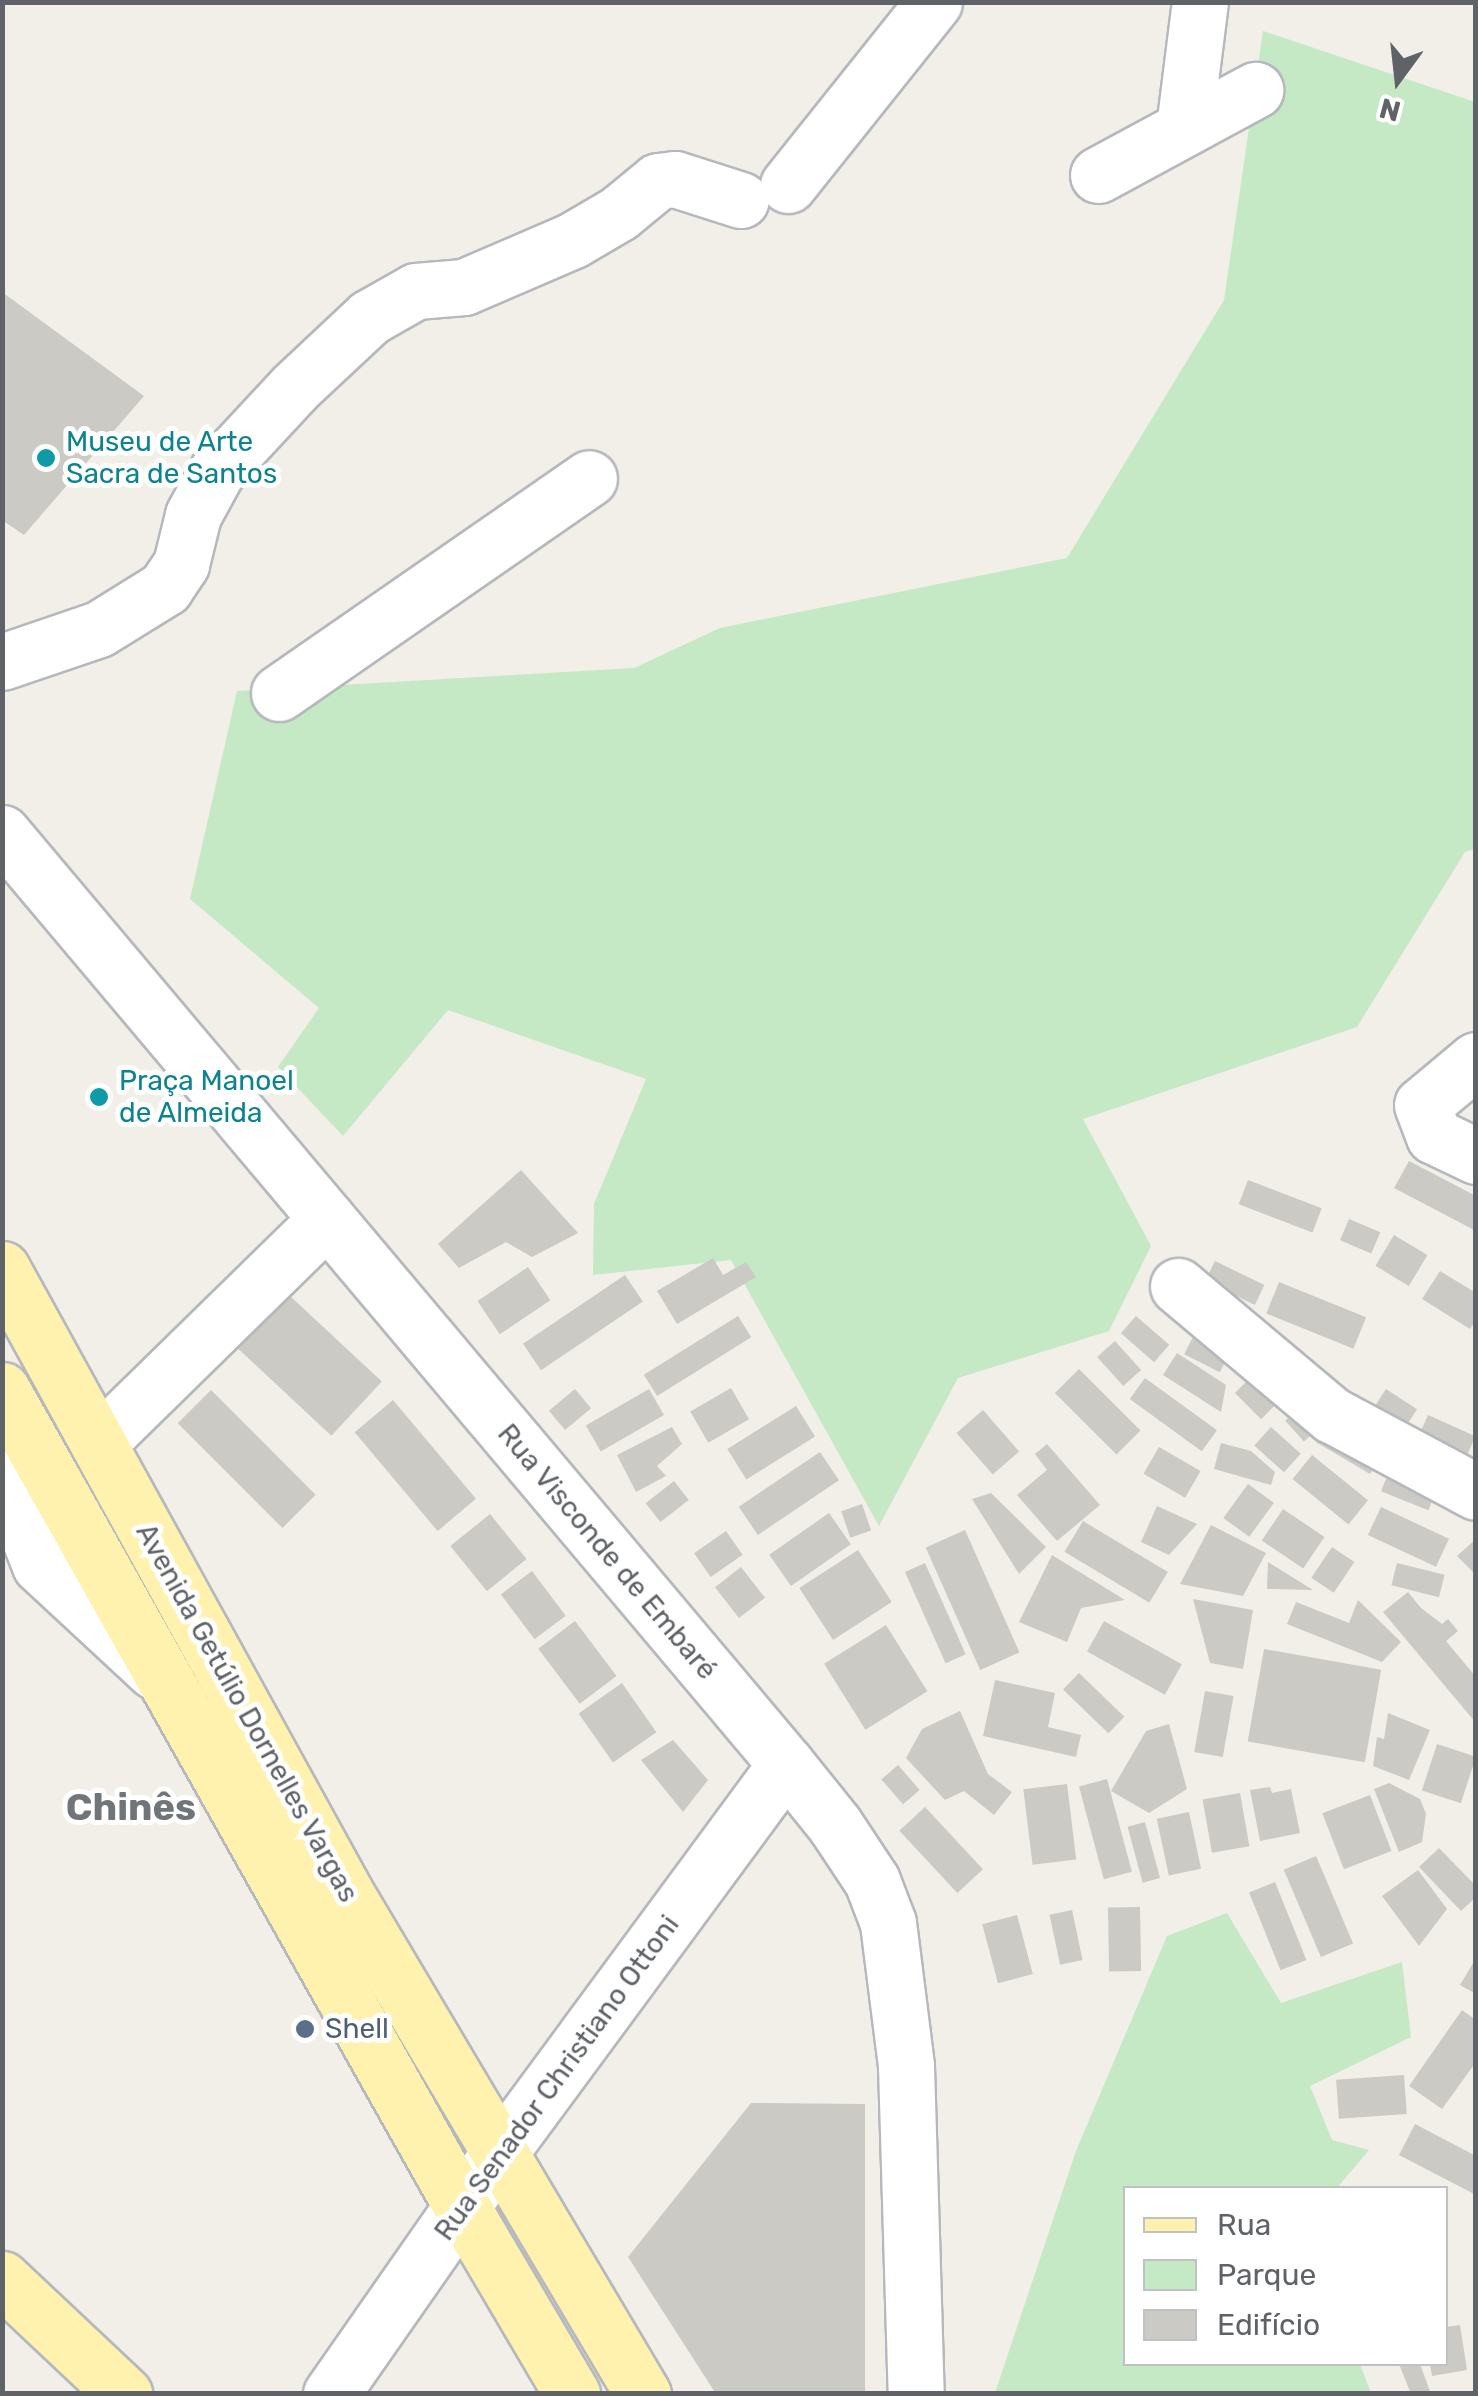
<!DOCTYPE html>
<meta charset="utf-8">
<style>
body{margin:0}
#map{position:relative;width:1478px;height:2396px;overflow:hidden;background:#f1efe8;font-family:Rubik,sans-serif}
div>[style]{position:absolute}
.green>*{inset:0;background:#c5e8c5}
.building>*{inset:0;background:#cccac5;transform-origin:0 0}
.roads{filter:drop-shadow(2px 0 #b5b8bc) drop-shadow(-2px 0 #b5b8bc) drop-shadow(0 2px #b5b8bc) drop-shadow(0 -2px #b5b8bc)}
.minor>*{height:55px;margin:-27.5px;padding:0 27.5px;transform-origin:27.5px;border-radius:27.5px;background:#fff}
.major>*{height:55px;margin:-27.5px;padding:0 27.5px;transform-origin:27.5px;border-radius:27.5px;background:#fff2af}
.dots>*{width:28px;height:28px;translate:-50% -50%;box-sizing:border-box;border:5px solid #fff;border-radius:50%}
span{translate:-50% -50%;white-space:nowrap;text-align:center;line-height:1.15;-webkit-text-stroke:10px #fff;paint-order:stroke}
.culture-label{font-size:28px;color:#0d838f}
.left{translate:0 -50%;text-align:left}
.street-label{font-size:28px;color:#5f6368}
.service-label{font-size:28px;color:#4e5e75}
.district-label{font-size:38px;color:#70757a;font-weight:700}
.frame{position:absolute;inset:0;border:5px solid #5f6368;pointer-events:none}
.legend{position:absolute;left:1123px;top:2186px;width:325px;height:180px;box-sizing:border-box;background:#fff;border:2px solid #bfc1c3;margin:0;padding:12px 18px;list-style:none;font-size:30px;color:#5f6368}
.legend li{display:flex;align-items:center;gap:20px;height:50px}
.legend b{width:50px;border:2px solid #bfc1c3}
.north{position:absolute;left:1348px;top:30px;width:100px;height:100px;-webkit-text-stroke:8px #fff;paint-order:stroke;rotate:195deg;font-size:28px;font-weight:700;line-height:40px;text-align:center;color:#5f6368}
.north::after{content:'';display:block;margin:auto;width:35px;height:45px;background:#5f6368;clip-path:polygon(50% 0,100% 100%,50% 72%,0 100%)}
</style>
<div id="map">
<div class="green">
<i style="clip-path:polygon(1263px 31px,1475px 102px,1475px 849px,1465px 852px,1357px 1027px,1083px 1119px,1151px 1246px,1109px 1331px,958px 1378px,879px 1526px,731px 1260px,593px 1275px,594px 1204px,646px 1079px,448px 1010px,343px 1136px,278px 1067px,319px 1008px,190px 899px,237px 691px,634px 668px,720px 628px,1067px 558px,1224px 300px)"></i>
<i style="clip-path:polygon(1227px 1913px,1281px 2003px,1402px 1962px,1411px 2037px,1310px 2086px,1332px 2140px,1369px 2150px,1337px 2188px,1126px 2188px,1126px 2364px,1360px 2364px,1371px 2393px,995px 2393px,1076px 2151px,1167px 1936px)"></i>
</div>
<div class="building">
<i style="clip-path:polygon(2px 292px,144px 396px,24px 535px,2px 520px)"></i>
<i style="clip-path:polygon(1409px 1161px,1476px 1196px,1476px 1231px,1394px 1188px)"></i>
<i style="clip-path:polygon(521px 1170px,578px 1233px,532px 1257px,506px 1242px,459px 1268px,438px 1244px)"></i>
<i style="left:1248px;top:1180px;width:79px;height:26px;rotate:21deg"></i>
<i style="left:1349px;top:1219px;width:34px;height:23px;rotate:23deg"></i>
<i style="left:1394px;top:1235px;width:39px;height:36px;rotate:31deg"></i>
<i style="clip-path:polygon(713px 1258px,723px 1275px,746px 1262px,756px 1277px,677px 1324px,657px 1291px)"></i>
<i style="left:1215px;top:1261px;width:55px;height:22px;rotate:26deg"></i>
<i style="left:528px;top:1267px;width:40px;height:61px;rotate:56deg"></i>
<i style="clip-path:polygon(1440px 1271px,1476px 1293px,1476px 1320px,1470px 1329px,1422px 1299px)"></i>
<i style="left:625px;top:1275px;width:32px;height:123px;rotate:56deg"></i>
<i style="left:1279px;top:1282px;width:94px;height:34px;rotate:22deg"></i>
<i style="left:289px;top:1295px;width:127px;height:74px;rotate:43deg"></i>
<i style="left:738px;top:1316px;width:25px;height:111px;rotate:58deg"></i>
<i style="left:1136px;top:1316px;width:44px;height:23px;rotate:41deg"></i>
<i style="left:1196px;top:1331px;width:40px;height:26px;rotate:27deg"></i>
<i style="left:1115px;top:1341px;width:39px;height:24px;rotate:48deg"></i>
<i style="clip-path:polygon(1177px 1353px,1226px 1385px,1221px 1412px,1163px 1375px)"></i>
<i style="left:1079px;top:1369px;width:87px;height:34px;rotate:45deg"></i>
<i style="left:1259px;top:1369px;width:37px;height:34px;rotate:45deg"></i>
<i style="left:1145px;top:1378px;width:89px;height:26px;rotate:36deg"></i>
<i style="left:731px;top:1388px;width:36px;height:47px;rotate:60deg"></i>
<i style="left:575px;top:1389px;width:25px;height:34px;rotate:50deg"></i>
<i style="left:649px;top:1389px;width:30px;height:73px;rotate:60deg"></i>
<i style="left:1386px;top:1389px;width:37px;height:29px;rotate:33deg"></i>
<i style="left:211px;top:1390px;width:148px;height:47px;rotate:45deg"></i>
<i style="left:393px;top:1400px;width:129px;height:50px;rotate:50deg"></i>
<i style="left:1306px;top:1402px;width:28px;height:28px;rotate:48deg"></i>
<i style="left:796px;top:1406px;width:36px;height:81px;rotate:58deg"></i>
<i style="left:983px;top:1410px;width:55px;height:35px;rotate:49deg"></i>
<i style="left:1428px;top:1415px;width:52px;height:29px;rotate:24deg"></i>
<i style="clip-path:polygon(672px 1427px,682px 1444px,657px 1466px,666px 1476px,636px 1492px,617px 1455px)"></i>
<i style="left:1271px;top:1427px;width:40px;height:25px;rotate:42deg"></i>
<i style="clip-path:polygon(1334px 1427px,1382px 1454px,1370px 1474px,1316px 1442px)"></i>
<i style="clip-path:polygon(1221px 1443px,1251px 1451px,1275px 1472px,1271px 1485px,1214px 1469px)"></i>
<i style="clip-path:polygon(1047px 1444px,1100px 1505px,1057px 1541px,1017px 1495px,1047px 1470px,1035px 1454px)"></i>
<i style="left:1159px;top:1447px;width:48px;height:31px;rotate:30deg"></i>
<i style="left:820px;top:1452px;width:34px;height:98px;rotate:56deg"></i>
<i style="left:1312px;top:1455px;width:72px;height:31px;rotate:39deg"></i>
<i style="left:1390px;top:1469px;width:51px;height:24px;rotate:22deg"></i>
<i style="left:674px;top:1481px;width:24px;height:36px;rotate:52deg"></i>
<i style="left:1248px;top:1484px;width:32px;height:42px;rotate:36deg"></i>
<i style="clip-path:polygon(991px 1493px,1046px 1547px,1019px 1574px,972px 1499px)"></i>
<i style="left:862px;top:1504px;width:28px;height:22px;rotate:71deg"></i>
<i style="clip-path:polygon(1157px 1506px,1197px 1524px,1169px 1555px,1141px 1542px)"></i>
<i style="left:1381px;top:1507px;width:75px;height:31px;rotate:25deg"></i>
<i style="left:1283px;top:1509px;width:50px;height:38px;rotate:34deg"></i>
<i style="left:829px;top:1513px;width:38px;height:73px;rotate:55deg"></i>
<i style="left:490px;top:1514px;width:58px;height:51px;rotate:51deg"></i>
<i style="left:1083px;top:1521px;width:99px;height:36px;rotate:31deg"></i>
<i style="clip-path:polygon(1211px 1525px,1266px 1553px,1243px 1596px,1180px 1584px)"></i>
<i style="left:965px;top:1530px;width:134px;height:43px;rotate:66deg"></i>
<i style="left:726px;top:1531px;width:29px;height:39px;rotate:55deg"></i>
<i style="clip-path:polygon(1476px 1539px,1476px 1575px,1457px 1556px)"></i>
<i style="left:1332px;top:1547px;width:27px;height:37px;rotate:34deg"></i>
<i style="left:858px;top:1550px;width:62px;height:70px;rotate:57deg"></i>
<i style="clip-path:polygon(1052px 1555px,1125px 1600px,1081px 1608px,1067px 1642px,1019px 1622px)"></i>
<i style="clip-path:polygon(1268px 1562px,1313px 1590px,1267px 1589px)"></i>
<i style="left:925px;top:1563px;width:100px;height:22px;rotate:66deg"></i>
<i style="left:1397px;top:1563px;width:49px;height:23px;rotate:14deg"></i>
<i style="left:741px;top:1567px;width:39px;height:33px;rotate:52deg"></i>
<i style="left:532px;top:1571px;width:56px;height:39px;rotate:53deg"></i>
<i style="clip-path:polygon(1408px 1592px,1421px 1608px,1442px 1624px,1448px 1619px,1458px 1631px,1446px 1641px,1476px 1677px,1476px 1723px,1383px 1612px)"></i>
<i style="clip-path:polygon(1193px 1599px,1253px 1610px,1243px 1669px,1210px 1663px)"></i>
<i style="clip-path:polygon(1358px 1600px,1401px 1642px,1382px 1662px,1287px 1624px,1296px 1602px,1349px 1623px)"></i>
<i style="left:575px;top:1621px;width:69px;height:46px;rotate:53deg"></i>
<i style="left:1104px;top:1621px;width:89px;height:35px;rotate:29deg"></i>
<i style="left:886px;top:1625px;width:78px;height:73px;rotate:58deg"></i>
<i style="left:1264px;top:1649px;width:119px;height:94px;rotate:10deg"></i>
<i style="left:1079px;top:1673px;width:63px;height:23px;rotate:44deg"></i>
<i style="clip-path:polygon(995px 1680px,1055px 1693px,1048px 1727px,1081px 1735px,1076px 1757px,983px 1736px)"></i>
<i style="left:622px;top:1683px;width:60px;height:53px;rotate:55deg"></i>
<i style="left:1205px;top:1691px;width:29px;height:62px;rotate:10deg"></i>
<i style="clip-path:polygon(960px 1711px,988px 1774px,1012px 1792px,994px 1815px,964px 1791px,945px 1800px,906px 1758px,922px 1729px)"></i>
<i style="clip-path:polygon(1388px 1713px,1430px 1730px,1409px 1780px,1373px 1766px,1377px 1737px,1384px 1739px)"></i>
<i style="clip-path:polygon(1169px 1724px,1187px 1789px,1149px 1813px,1111px 1791px,1146px 1731px)"></i>
<i style="clip-path:polygon(673px 1740px,708px 1780px,683px 1812px,641px 1760px)"></i>
<i style="left:1437px;top:1744px;width:41px;height:49px;rotate:18deg"></i>
<i style="left:898px;top:1765px;width:33px;height:22px;rotate:49deg"></i>
<i style="left:1107px;top:1779px;width:96px;height:29px;rotate:75deg"></i>
<i style="clip-path:polygon(1389px 1783px,1420px 1799px,1426px 1814px,1422px 1842px,1399px 1852px,1374px 1789px)"></i>
<i style="left:1067px;top:1784px;width:76px;height:44px;rotate:83deg"></i>
<i style="clip-path:polygon(1270px 1787px,1272px 1793px,1291px 1789px,1300px 1833px,1260px 1841px,1250px 1790px)"></i>
<i style="left:1240px;top:1793px;width:54px;height:38px;rotate:80deg"></i>
<i style="left:1370px;top:1795px;width:60px;height:51px;rotate:69deg"></i>
<i style="left:925px;top:1807px;width:85px;height:35px;rotate:47deg"></i>
<i style="left:1189px;top:1812px;width:58px;height:33px;rotate:78deg"></i>
<i style="left:1145px;top:1822px;width:58px;height:18px;rotate:75deg"></i>
<i style="clip-path:polygon(1439px 1848px,1476px 1886px,1476px 1897px,1461px 1911px,1419px 1867px)"></i>
<i style="left:1316px;top:1856px;width:95px;height:35px;rotate:67deg"></i>
<i style="clip-path:polygon(1418px 1870px,1447px 1909px,1419px 1946px,1382px 1896px)"></i>
<i style="left:1275px;top:1882px;width:84px;height:28px;rotate:68deg"></i>
<i style="left:1140px;top:1907px;width:64px;height:32px;rotate:89deg"></i>
<i style="left:1072px;top:1910px;width:51px;height:23px;rotate:78deg"></i>
<i style="left:1017px;top:1915px;width:61px;height:36px;rotate:75deg"></i>
<i style="clip-path:polygon(1476px 1958px,1476px 1994px,1460px 1985px)"></i>
<i style="clip-path:polygon(1462px 2010px,1476px 2020px,1476px 2062px,1442px 2109px,1409px 2086px)"></i>
<i style="left:1404px;top:2075px;width:39px;height:68px;rotate:86deg"></i>
<i style="clip-path:polygon(751px 2103px,865px 2104px,865px 2394px,716px 2394px,628px 2257px)"></i>
<i style="clip-path:polygon(1415px 2124px,1476px 2156px,1476px 2195px,1399px 2155px)"></i>
<i style="clip-path:polygon(1460px 2325px,1467px 2370px,1432px 2376px,1430px 2364px,1446px 2364px,1446px 2327px)"></i>
<i style="clip-path:polygon(1399px 2364px,1420px 2364px,1431px 2394px,1411px 2394px)"></i>
</div>
<div class="roads">
<div class="minor">
<i style="left:1184px;top:128px;width:127px;rotate:-82.8deg"></i>
<i style="left:1098px;top:175px;width:179px;rotate:-28.4deg"></i>
<i style="left:788px;top:185px;width:234px;rotate:-51.4deg"></i>
<i style="left:2px;top:662px;width:102px;rotate:-18.8deg"></i>
<i style="left:99px;top:629px;width:78px;rotate:-31.8deg"></i>
<i style="left:165px;top:588px;width:29px;rotate:-56deg"></i>
<i style="left:181px;top:564px;width:50px;rotate:-76.2deg"></i>
<i style="left:193px;top:515px;width:50px;rotate:-61.4deg"></i>
<i style="left:217px;top:471px;width:113px;rotate:-47.1deg"></i>
<i style="left:294px;top:388px;width:104px;rotate:-43.1deg"></i>
<i style="left:370px;top:317px;width:53px;rotate:-29.5deg"></i>
<i style="left:416px;top:291px;width:48px;rotate:-4.8deg"></i>
<i style="left:464px;top:287px;width:119px;rotate:-23.3deg"></i>
<i style="left:573px;top:240px;width:53px;rotate:-30.4deg"></i>
<i style="left:619px;top:213px;width:50px;rotate:-39.4deg"></i>
<i style="left:658px;top:181px;width:17px;rotate:-7deg"></i>
<i style="left:675px;top:179px;width:69px;rotate:17.7deg"></i>
<i style="left:279px;top:693px;width:377px;rotate:-34.7deg"></i>
<i style="left:2px;top:833px;width:1217px;rotate:49.9deg"></i>
<i style="left:786px;top:1764px;width:78px;rotate:51.2deg"></i>
<i style="left:835px;top:1825px;width:67px;rotate:56.5deg"></i>
<i style="left:872px;top:1881px;width:45px;rotate:69.1deg"></i>
<i style="left:888px;top:1923px;width:144px;rotate:82.8deg"></i>
<i style="left:906px;top:2066px;width:328px;rotate:88.3deg"></i>
<i style="left:1476px;top:1060px;width:70px;rotate:140.2deg"></i>
<i style="left:1422px;top:1105px;width:33px;rotate:69deg"></i>
<i style="left:1434px;top:1136px;width:47px;rotate:25.5deg"></i>
<i style="left:1178px;top:1286px;width:201px;rotate:40deg"></i>
<i style="left:1332px;top:1415px;width:163px;rotate:28.1deg"></i>
<i style="left:99px;top:1442px;width:319px;rotate:-44.4deg"></i>
<i style="left:2px;top:1470px;width:102px;rotate:68.2deg"></i>
<i style="left:40px;top:1565px;width:156px;rotate:42.9deg"></i>
<i style="left:331px;top:2394px;width:295px;rotate:-55.1deg"></i>
<i style="left:500px;top:2152px;width:482px;rotate:-53.6deg"></i>
</div>
<div class="major">
<i style="left:2px;top:1269px;width:711px;rotate:61.16deg"></i>
<i style="left:345px;top:1892px;width:584px;rotate:59.31deg"></i>
<i style="left:2px;top:1390px;width:938px;rotate:60.62deg"></i>
<i style="left:462px;top:2207px;width:217px;rotate:59.5deg"></i>
<i style="left:2px;top:2279px;width:168px;rotate:43.3deg"></i>
</div>
</div>
<div class="dots">
<i style="left:46px;top:458px;background:#0f9aa8"></i>
<i style="left:99px;top:1097px;background:#0f9aa8"></i>
<i style="left:305px;top:2029px;background:#5c6f8a"></i>
</div>
<div class="culture-label">
<span class="left" style="left:66px;top:458px">Museu de Arte<br>Sacra de Santos</span>
<span class="left" style="left:119px;top:1097px">Praça Manoel<br>de Almeida</span>
</div>
<div class="street-label">
<span style="left:607px;top:1552px;rotate:50deg">Rua Visconde de Embaré</span>
<span style="left:247px;top:1713px;rotate:61deg">Avenida Getúlio Dornelles Vargas</span>
<span style="left:557px;top:2078px;rotate:-54deg">Rua Senador Christiano Ottoni</span>
</div>
<div class="service-label">
<span class="left" style="left:325px;top:2029px">Shell</span>
</div>
<div class="district-label">
<span style="left:131px;top:1808px">Chinês</span>
</div>
<div class="frame"></div>
<ul class="legend">
<li><b style="height:12px;background:#fff2af"></b>Rua</li>
<li><b style="height:28px;background:#c5e8c5"></b>Parque</li>
<li><b style="height:28px;background:#cccac5"></b>Edifício</li>
</ul>
<div class="north">N</div>
</div>
